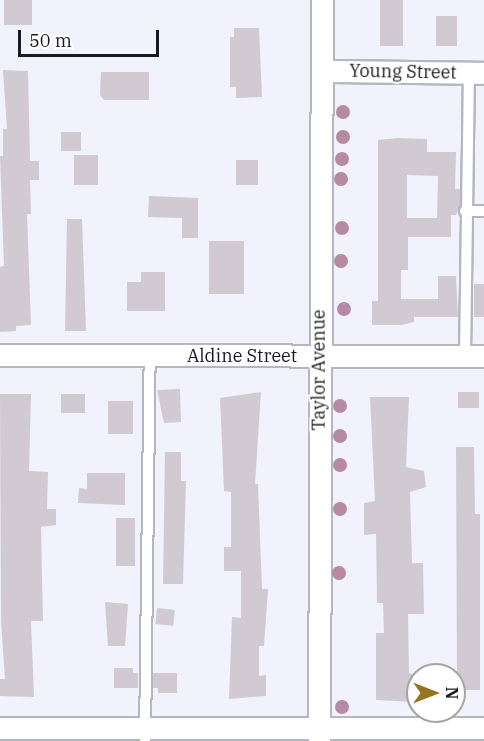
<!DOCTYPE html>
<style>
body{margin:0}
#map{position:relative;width:484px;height:741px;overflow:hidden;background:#f1f2fc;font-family:"IBM Plex Serif",serif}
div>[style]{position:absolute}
.building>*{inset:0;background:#d1cad3;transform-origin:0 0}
.roads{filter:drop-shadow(2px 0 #b5b6c0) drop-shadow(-2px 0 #b5b6c0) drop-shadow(0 2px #b5b6c0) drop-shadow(0 -2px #b5b6c0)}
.lane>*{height:10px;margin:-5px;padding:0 5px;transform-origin:5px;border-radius:5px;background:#fff}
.street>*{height:21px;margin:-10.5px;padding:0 10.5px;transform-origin:10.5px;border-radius:10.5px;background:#fff}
.trees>*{width:14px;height:14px;margin:-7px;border-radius:50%;background:#b68aa6}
span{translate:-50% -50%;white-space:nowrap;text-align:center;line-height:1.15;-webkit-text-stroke:4.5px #fff;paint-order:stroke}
.street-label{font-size:18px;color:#1b1b1f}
.north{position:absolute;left:406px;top:663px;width:60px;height:60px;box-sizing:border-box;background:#fff;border:2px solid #a4a4a5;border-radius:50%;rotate:90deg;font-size:16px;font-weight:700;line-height:24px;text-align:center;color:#1b1b1f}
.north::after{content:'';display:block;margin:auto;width:21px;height:27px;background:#95751d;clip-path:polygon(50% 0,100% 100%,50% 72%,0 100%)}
.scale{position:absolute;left:18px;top:30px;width:141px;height:27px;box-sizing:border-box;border:3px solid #1b1b1f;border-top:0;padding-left:8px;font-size:18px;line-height:21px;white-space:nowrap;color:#1b1b1f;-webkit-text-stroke:4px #fff;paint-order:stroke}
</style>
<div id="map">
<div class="building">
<i style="left:4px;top:0;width:28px;height:25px"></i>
<i style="left:380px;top:0;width:23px;height:46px"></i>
<i style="left:436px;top:16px;width:21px;height:30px"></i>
<i style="clip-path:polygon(234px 28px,259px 28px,262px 97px,236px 98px,236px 87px,230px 87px,230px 37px,234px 37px)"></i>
<i style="clip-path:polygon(3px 70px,28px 71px,30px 161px,39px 161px,39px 180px,30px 180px,31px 214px,27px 214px,31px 325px,16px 326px,16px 331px,0 332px,0 267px,4px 266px,0 156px,3px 156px,3px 129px,7px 129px)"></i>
<i style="clip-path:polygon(101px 72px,149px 72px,149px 100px,104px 100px,100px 95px)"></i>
<i style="left:61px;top:132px;width:20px;height:19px"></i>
<i style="clip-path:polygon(evenodd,397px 138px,427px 139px,427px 152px,456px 152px,455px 189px,460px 189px,460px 206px,456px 215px,451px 215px,451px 237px,408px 237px,408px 270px,401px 270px,401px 299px,438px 299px,438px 276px,456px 276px,458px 317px,414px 317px,414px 322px,402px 325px,372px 325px,372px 301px,378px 301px,378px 140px,397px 138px,407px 175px,438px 176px,437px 218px,407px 218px,407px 175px)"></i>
<i style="left:74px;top:155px;width:24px;height:30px"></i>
<i style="left:236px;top:160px;width:22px;height:25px"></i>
<i style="clip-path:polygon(149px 196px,198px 198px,198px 238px,182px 238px,182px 218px,148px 217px)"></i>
<i style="clip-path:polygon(67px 219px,82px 219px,86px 331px,65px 331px)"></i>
<i style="left:209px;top:241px;width:35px;height:53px"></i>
<i style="clip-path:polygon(141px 272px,165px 272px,165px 311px,127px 311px,127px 282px,141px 282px)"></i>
<i style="left:474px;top:284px;width:10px;height:33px"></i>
<i style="clip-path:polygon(180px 389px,181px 422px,164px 423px,157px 390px)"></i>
<i style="clip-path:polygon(261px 392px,255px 484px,258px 484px,262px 589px,268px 589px,264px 646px,259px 646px,259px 676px,266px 675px,266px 696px,229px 699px,232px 617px,241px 618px,241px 571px,224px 571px,224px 547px,231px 547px,231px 492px,224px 491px,220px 398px)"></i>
<i style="left:458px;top:392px;width:21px;height:16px"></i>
<i style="clip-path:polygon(0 394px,31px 394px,29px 471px,48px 472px,47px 509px,56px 509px,56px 525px,41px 527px,43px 621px,31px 621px,34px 697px,0 696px,0 679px,5px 679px,1px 621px)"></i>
<i style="left:61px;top:394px;width:24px;height:19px"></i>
<i style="clip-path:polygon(370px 397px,409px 397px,406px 467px,424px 471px,426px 487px,410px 492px,412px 563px,423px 563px,424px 614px,408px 614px,409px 673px,414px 675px,414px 702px,376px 700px,376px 633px,384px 633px,383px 603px,377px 603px,376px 534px,364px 535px,364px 503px,375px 501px)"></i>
<i style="left:108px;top:401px;width:25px;height:33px"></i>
<i style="clip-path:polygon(456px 447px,474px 447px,475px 514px,480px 514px,480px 690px,457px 690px)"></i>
<i style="clip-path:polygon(165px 452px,181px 452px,181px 481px,186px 481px,183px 584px,163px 584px)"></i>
<i style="clip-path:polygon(87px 473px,125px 473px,125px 505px,78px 503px,79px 488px,87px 489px)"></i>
<i style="left:116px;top:518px;width:19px;height:48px"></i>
<i style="clip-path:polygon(105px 602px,128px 604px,125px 646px,108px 646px)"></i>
<i style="left:157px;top:608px;width:18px;height:16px;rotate:6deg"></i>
<i style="clip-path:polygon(114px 668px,133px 668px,133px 673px,138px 673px,138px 688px,114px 688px)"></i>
<i style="clip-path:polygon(153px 673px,177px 673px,177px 693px,158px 693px,158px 688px,153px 688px)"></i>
</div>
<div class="roads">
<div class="lane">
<i style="left:465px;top:211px;width:19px"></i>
<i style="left:465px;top:356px;width:283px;rotate:-89.2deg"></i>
<i style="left:145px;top:741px;width:386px;rotate:-89.3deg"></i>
</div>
<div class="street">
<i style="left:322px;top:71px;width:162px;rotate:0.7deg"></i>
<i style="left:0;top:355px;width:484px;rotate:0.1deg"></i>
<i style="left:0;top:728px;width:484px"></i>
<i style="left:319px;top:741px;width:741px;rotate:-89.77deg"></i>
</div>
</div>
<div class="trees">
<i style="left:343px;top:112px"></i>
<i style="left:343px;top:137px"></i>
<i style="left:342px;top:159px"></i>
<i style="left:341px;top:179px"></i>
<i style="left:342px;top:228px"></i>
<i style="left:341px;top:261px"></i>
<i style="left:344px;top:309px"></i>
<i style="left:340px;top:406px"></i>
<i style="left:340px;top:436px"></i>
<i style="left:340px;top:465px"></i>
<i style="left:340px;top:509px"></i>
<i style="left:339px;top:573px"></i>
<i style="left:342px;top:707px"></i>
</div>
<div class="street-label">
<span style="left:403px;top:72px;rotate:1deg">Young Street</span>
<span style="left:242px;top:356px">Aldine Street</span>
<span style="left:319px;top:370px;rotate:-90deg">Taylor Avenue</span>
</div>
<div class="north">N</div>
<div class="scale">50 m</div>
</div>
